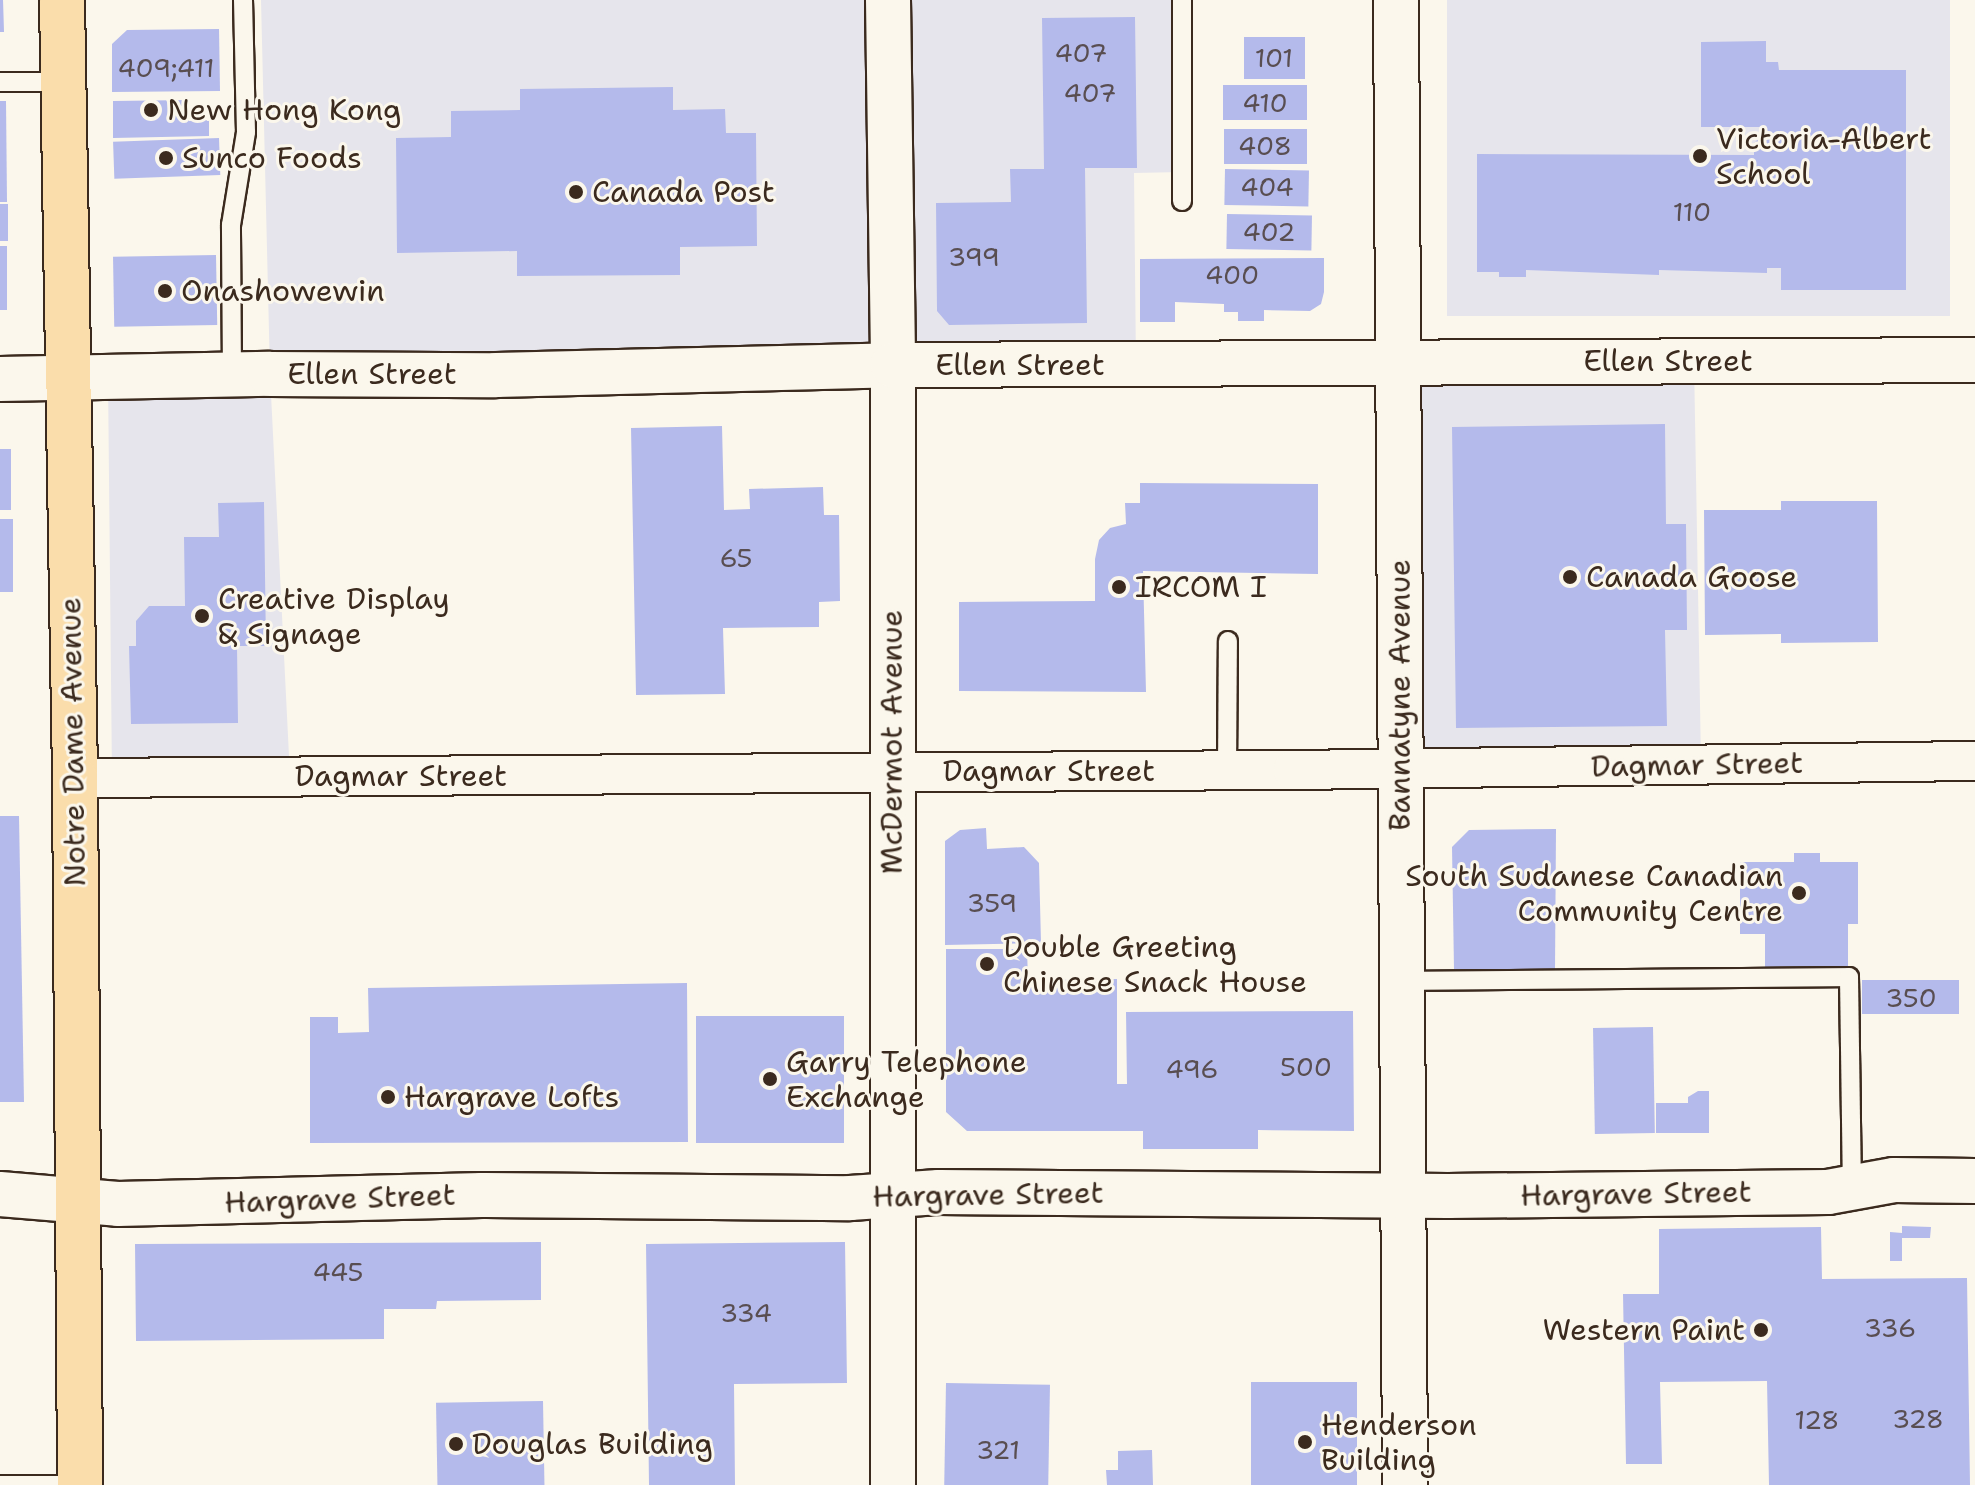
<!DOCTYPE html>
<style>
body{margin:0}
#map{position:relative;width:1975px;height:1485px;overflow:hidden;background:#fbf7ec;font-family:"Shantell Sans",sans-serif}
div>[style]{position:absolute}
.built>*{inset:0;background:#e6e5ec;transform-origin:0 0}
.building>*{inset:0;background:#b4baeb;transform-origin:0 0}
.roads{filter:drop-shadow(2px 0 #3b2a1e) drop-shadow(-2px 0 #3b2a1e) drop-shadow(0 2px #3b2a1e) drop-shadow(0 -2px #3b2a1e)}
.service>*{height:18px;margin:-9px;padding:0 9px;transform-origin:9px;border-radius:9px;background:#fbf7ec}
.minor>*{height:38px;margin:-19px;padding:0 19px;transform-origin:19px;border-radius:19px;background:#fbf7ec}
.tertiary>*{height:44px;margin:-22px;padding:0 22px;transform-origin:22px;border-radius:22px;background:#fbf7ec}
.primary>*{height:44px;margin:-22px;padding:0 22px;transform-origin:22px;border-radius:22px;background:#faddab}
.dots>*{width:22px;height:22px;translate:-50% -50%;box-sizing:border-box;border:4px solid #fbf7ec;border-radius:50%}
span{translate:-50% -50%;white-space:nowrap;text-align:center;line-height:1.15;-webkit-text-stroke:6px #fbf7ec;paint-order:stroke}
.number-label{font-size:26px;color:#594e51}
.number-label span{-webkit-text-stroke-width:0}
.poi-label{font-size:30px;color:#3b2a1e}
.left{translate:0 -50%;text-align:left}
.right{translate:-100% -50%;text-align:right}
.street-label{font-size:30px;color:#3b2a1e}
</style>
<div id="map">
<div class="built">
<i style="clip-path:polygon(261px 0,1182px 0,1182px 172px,1134px 173px,1136px 364px,270px 374px,290px 776px,112px 778px,108px 377px,270px 374px)"></i>
<i style="left:1447px;top:0;width:503px;height:316px"></i>
<i style="left:1694px;top:361px;width:404px;height:294px;rotate:89deg"></i>
</div>
<div class="building">
<i style="clip-path:polygon(0 0,3px 0,4px 32px,0 32px)"></i>
<i style="clip-path:polygon(1135px 17px,1137px 168px,1085px 168px,1087px 323px,949px 325px,937px 311px,936px 203px,1011px 202px,1010px 169px,1044px 169px,1042px 18px)"></i>
<i style="clip-path:polygon(219px 29px,220px 91px,112px 92px,112px 44px,127px 30px)"></i>
<i style="left:1305px;top:37px;width:42px;height:61px;rotate:90deg"></i>
<i style="clip-path:polygon(1766px 41px,1766px 62px,1778px 62px,1779px 70px,1906px 70px,1906px 290px,1781px 290px,1781px 268px,1767px 268px,1767px 273px,1659px 270px,1659px 275px,1526px 270px,1526px 277px,1499px 277px,1499px 272px,1477px 272px,1477px 154px,1754px 155px,1754px 143px,1766px 132px,1765px 127px,1701px 127px,1701px 42px)"></i>
<i style="left:1223px;top:85px;width:84px;height:35px"></i>
<i style="clip-path:polygon(673px 87px,673px 110px,725px 109px,726px 133px,756px 133px,757px 246px,680px 247px,680px 275px,517px 276px,517px 251px,397px 253px,396px 138px,451px 137px,451px 111px,520px 110px,520px 89px)"></i>
<i style="clip-path:polygon(189px 100px,189px 121px,209px 120px,209px 136px,113px 138px,113px 101px)"></i>
<i style="clip-path:polygon(0 101px,6px 101px,7px 202px,0 202px)"></i>
<i style="left:1224px;top:129px;width:83px;height:35px"></i>
<i style="left:219px;top:138px;width:37px;height:106px;rotate:88deg"></i>
<i style="left:1225px;top:169px;width:84px;height:36px;rotate:1deg"></i>
<i style="left:0;top:204px;width:8px;height:37px"></i>
<i style="left:1227px;top:214px;width:85px;height:35px;rotate:1deg"></i>
<i style="left:0;top:246px;width:7px;height:64px"></i>
<i style="left:216px;top:255px;width:70px;height:103px;rotate:89deg"></i>
<i style="clip-path:polygon(1324px 258px,1324px 292px,1321px 304px,1310px 311px,1264px 310px,1264px 321px,1238px 321px,1238px 312px,1224px 312px,1224px 304px,1175px 302px,1175px 322px,1140px 322px,1140px 259px)"></i>
<i style="clip-path:polygon(1665px 424px,1666px 524px,1686px 524px,1687px 630px,1665px 630px,1667px 726px,1456px 728px,1452px 427px)"></i>
<i style="clip-path:polygon(722px 426px,724px 510px,750px 509px,749px 489px,823px 487px,824px 515px,839px 515px,840px 601px,819px 602px,819px 627px,723px 628px,725px 694px,636px 695px,631px 428px)"></i>
<i style="left:0;top:449px;width:11px;height:61px"></i>
<i style="clip-path:polygon(1140px 483px,1318px 484px,1318px 574px,1143px 571px,1146px 692px,959px 691px,959px 602px,1095px 601px,1095px 559px,1099px 540px,1110px 528px,1126px 524px,1125px 503px,1140px 503px)"></i>
<i style="clip-path:polygon(1781px 501px,1877px 501px,1878px 642px,1781px 643px,1781px 634px,1705px 635px,1704px 510px,1781px 510px)"></i>
<i style="clip-path:polygon(264px 502px,266px 646px,237px 646px,238px 723px,131px 724px,129px 646px,136px 646px,136px 621px,149px 606px,185px 606px,184px 537px,219px 537px,218px 503px)"></i>
<i style="left:0;top:519px;width:13px;height:73px"></i>
<i style="clip-path:polygon(0 816px,19px 816px,24px 1102px,0 1102px)"></i>
<i style="clip-path:polygon(986px 828px,987px 849px,1024px 847px,1039px 863px,1041px 943px,945px 945px,945px 841px,960px 830px)"></i>
<i style="clip-path:polygon(1556px 829px,1555px 969px,1454px 969px,1452px 847px,1469px 830px)"></i>
<i style="clip-path:polygon(1794px 853px,1820px 853px,1820px 862px,1858px 862px,1858px 924px,1848px 924px,1848px 966px,1765px 967px,1765px 934px,1740px 934px,1740px 862px,1794px 862px)"></i>
<i style="clip-path:polygon(946px 949px,1027px 949px,1028px 980px,1117px 979px,1117px 1084px,1127px 1084px,1126px 1012px,1353px 1011px,1354px 1131px,1258px 1130px,1258px 1149px,1143px 1149px,1143px 1131px,967px 1131px,946px 1112px)"></i>
<i style="left:1959px;top:980px;width:34px;height:97px;rotate:90deg"></i>
<i style="clip-path:polygon(687px 983px,688px 1142px,310px 1143px,310px 1017px,338px 1017px,338px 1033px,369px 1032px,368px 988px)"></i>
<i style="left:696px;top:1016px;width:148px;height:127px"></i>
<i style="left:1653px;top:1027px;width:106px;height:60px;rotate:89deg"></i>
<i style="clip-path:polygon(1698px 1091px,1709px 1091px,1709px 1133px,1656px 1133px,1656px 1103px,1688px 1103px,1688px 1097px)"></i>
<i style="clip-path:polygon(1902px 1226px,1931px 1227px,1930px 1238px,1902px 1238px,1902px 1261px,1890px 1261px,1890px 1232px,1902px 1233px)"></i>
<i style="clip-path:polygon(1821px 1227px,1822px 1279px,1967px 1278px,1970px 1485px,1769px 1485px,1767px 1381px,1660px 1382px,1662px 1464px,1626px 1464px,1623px 1294px,1659px 1294px,1659px 1229px)"></i>
<i style="clip-path:polygon(541px 1242px,541px 1300px,437px 1301px,436px 1309px,384px 1309px,384px 1339px,136px 1341px,135px 1244px)"></i>
<i style="clip-path:polygon(845px 1242px,847px 1383px,734px 1384px,735px 1485px,649px 1485px,646px 1244px)"></i>
<i style="left:1357px;top:1382px;width:103px;height:106px;rotate:90deg"></i>
<i style="left:946px;top:1383px;width:104px;height:102px;rotate:1deg"></i>
<i style="left:543px;top:1401px;width:84px;height:107px;rotate:89deg"></i>
<i style="clip-path:polygon(1152px 1450px,1153px 1485px,1107px 1485px,1106px 1470px,1118px 1470px,1118px 1451px)"></i>
</div>
<div class="roads">
<div class="service">
<i style="left:1182px;top:0;width:201px;rotate:90deg"></i>
<i style="left:0;top:82px;width:63px"></i>
<i style="left:232px;top:375px;width:150px;rotate:-90.4deg"></i>
<i style="left:231px;top:225px;width:94px;rotate:-80.8deg"></i>
<i style="left:246px;top:132px;width:132px;rotate:-91.3deg"></i>
<i style="left:1227px;top:771px;width:130px;rotate:-89.6deg"></i>
<i style="left:1402px;top:981px;width:447px;rotate:-0.5deg"></i>
<i style="left:1849px;top:977px;width:209px;rotate:89.2deg"></i>
<i style="left:0;top:1485px;width:80px"></i>
</div>
<div class="minor">
<i style="left:75px;top:778px;width:1218px;rotate:-0.38deg"></i>
<i style="left:1293px;top:770px;width:682px;rotate:-0.76deg"></i>
</div>
<div class="tertiary">
<i style="left:888px;top:0;width:365px;rotate:89.2deg"></i>
<i style="left:893px;top:365px;width:1120px;rotate:90deg"></i>
<i style="left:1396px;top:0;width:1485px;rotate:89.65deg"></i>
<i style="left:0;top:379px;width:270px;rotate:-1.1deg"></i>
<i style="left:270px;top:374px;width:226px;rotate:0.3deg"></i>
<i style="left:496px;top:375px;width:397px;rotate:-1.4deg"></i>
<i style="left:893px;top:365px;width:1082px;rotate:-0.26deg"></i>
<i style="left:0;top:1194px;width:118px;rotate:4.8deg"></i>
<i style="left:118px;top:1204px;width:364px;rotate:-1.4deg"></i>
<i style="left:482px;top:1195px;width:368px;rotate:0.5deg"></i>
<i style="left:850px;top:1198px;width:89px;rotate:-3.9deg"></i>
<i style="left:939px;top:1192px;width:509px;rotate:0.45deg"></i>
<i style="left:1448px;top:1196px;width:380px;rotate:-0.6deg"></i>
<i style="left:1828px;top:1192px;width:67px;rotate:-10.3deg"></i>
<i style="left:1894px;top:1180px;width:81px;rotate:0.7deg"></i>
</div>
<div class="primary">
<i style="left:62px;top:0;width:778px;rotate:89.04deg"></i>
<i style="left:75px;top:778px;width:707px;rotate:89.59deg"></i>
</div>
</div>
<div class="dots">
<i style="left:151px;top:110px;background:#3b2a1e"></i>
<i style="left:1700px;top:156px;background:#3b2a1e"></i>
<i style="left:166px;top:158px;background:#3b2a1e"></i>
<i style="left:576px;top:192px;background:#3b2a1e"></i>
<i style="left:165px;top:291px;background:#3b2a1e"></i>
<i style="left:1570px;top:577px;background:#3b2a1e"></i>
<i style="left:1119px;top:587px;background:#3b2a1e"></i>
<i style="left:202px;top:616px;background:#3b2a1e"></i>
<i style="left:1799px;top:893px;background:#3b2a1e"></i>
<i style="left:987px;top:964px;background:#3b2a1e"></i>
<i style="left:770px;top:1079px;background:#3b2a1e"></i>
<i style="left:388px;top:1097px;background:#3b2a1e"></i>
<i style="left:1761px;top:1330px;background:#3b2a1e"></i>
<i style="left:1305px;top:1442px;background:#3b2a1e"></i>
<i style="left:456px;top:1444px;background:#3b2a1e"></i>
</div>
<div class="number-label">
<span style="left:1081px;top:53px">407</span>
<span style="left:1274px;top:58px">101</span>
<span style="left:166px;top:68px">409;411</span>
<span style="left:1090px;top:93px">407</span>
<span style="left:1265px;top:103px">410</span>
<span style="left:1265px;top:146px">408</span>
<span style="left:1267px;top:187px">404</span>
<span style="left:1692px;top:212px">110</span>
<span style="left:1269px;top:232px">402</span>
<span style="left:974px;top:257px">399</span>
<span style="left:1232px;top:275px">400</span>
<span style="left:736px;top:558px">65</span>
<span style="left:992px;top:903px">359</span>
<span style="left:1911px;top:998px">350</span>
<span style="left:1306px;top:1067px">500</span>
<span style="left:1192px;top:1069px">496</span>
<span style="left:338px;top:1272px">445</span>
<span style="left:746px;top:1313px">334</span>
<span style="left:1890px;top:1328px">336</span>
<span style="left:1918px;top:1419px">328</span>
<span style="left:1817px;top:1420px">128</span>
<span style="left:998px;top:1450px">321</span>
</div>
<div class="poi-label">
<span class="left" style="left:167px;top:110px">New Hong Kong</span>
<span class="left" style="left:1716px;top:156px">Victoria-Albert<br>School</span>
<span class="left" style="left:182px;top:158px">Sunco Foods</span>
<span class="left" style="left:592px;top:192px">Canada Post</span>
<span class="left" style="left:181px;top:291px">Onashowewin</span>
<span class="left" style="left:1586px;top:577px">Canada Goose</span>
<span class="left" style="left:1135px;top:587px">IRCOM I</span>
<span class="left" style="left:218px;top:616px">Creative Display<br>&amp; Signage</span>
<span class="right" style="left:1783px;top:893px">South Sudanese Canadian<br>Community Centre</span>
<span class="left" style="left:1003px;top:964px">Double Greeting<br>Chinese Snack House</span>
<span class="left" style="left:786px;top:1079px">Garry Telephone<br>Exchange</span>
<span class="left" style="left:404px;top:1097px">Hargrave Lofts</span>
<span class="right" style="left:1745px;top:1330px">Western Paint</span>
<span class="left" style="left:1321px;top:1442px">Henderson<br>Building</span>
<span class="left" style="left:472px;top:1444px">Douglas Building</span>
</div>
<div class="street-label">
<span style="left:1668px;top:361px">Ellen Street</span>
<span style="left:1020px;top:365px">Ellen Street</span>
<span style="left:372px;top:374px">Ellen Street</span>
<span style="left:1400px;top:695px;rotate:-90deg">Bannatyne Avenue</span>
<span style="left:73px;top:742px;rotate:-91deg">Notre Dame Avenue</span>
<span style="left:892px;top:742px;rotate:-90deg">McDermot Avenue</span>
<span style="left:1697px;top:765px;rotate:-1deg">Dagmar Street</span>
<span style="left:1049px;top:771px">Dagmar Street</span>
<span style="left:401px;top:776px">Dagmar Street</span>
<span style="left:1636px;top:1194px;rotate:-1deg">Hargrave Street</span>
<span style="left:988px;top:1195px;rotate:-1deg">Hargrave Street</span>
<span style="left:340px;top:1199px;rotate:-2deg">Hargrave Street</span>
</div>
</div>
